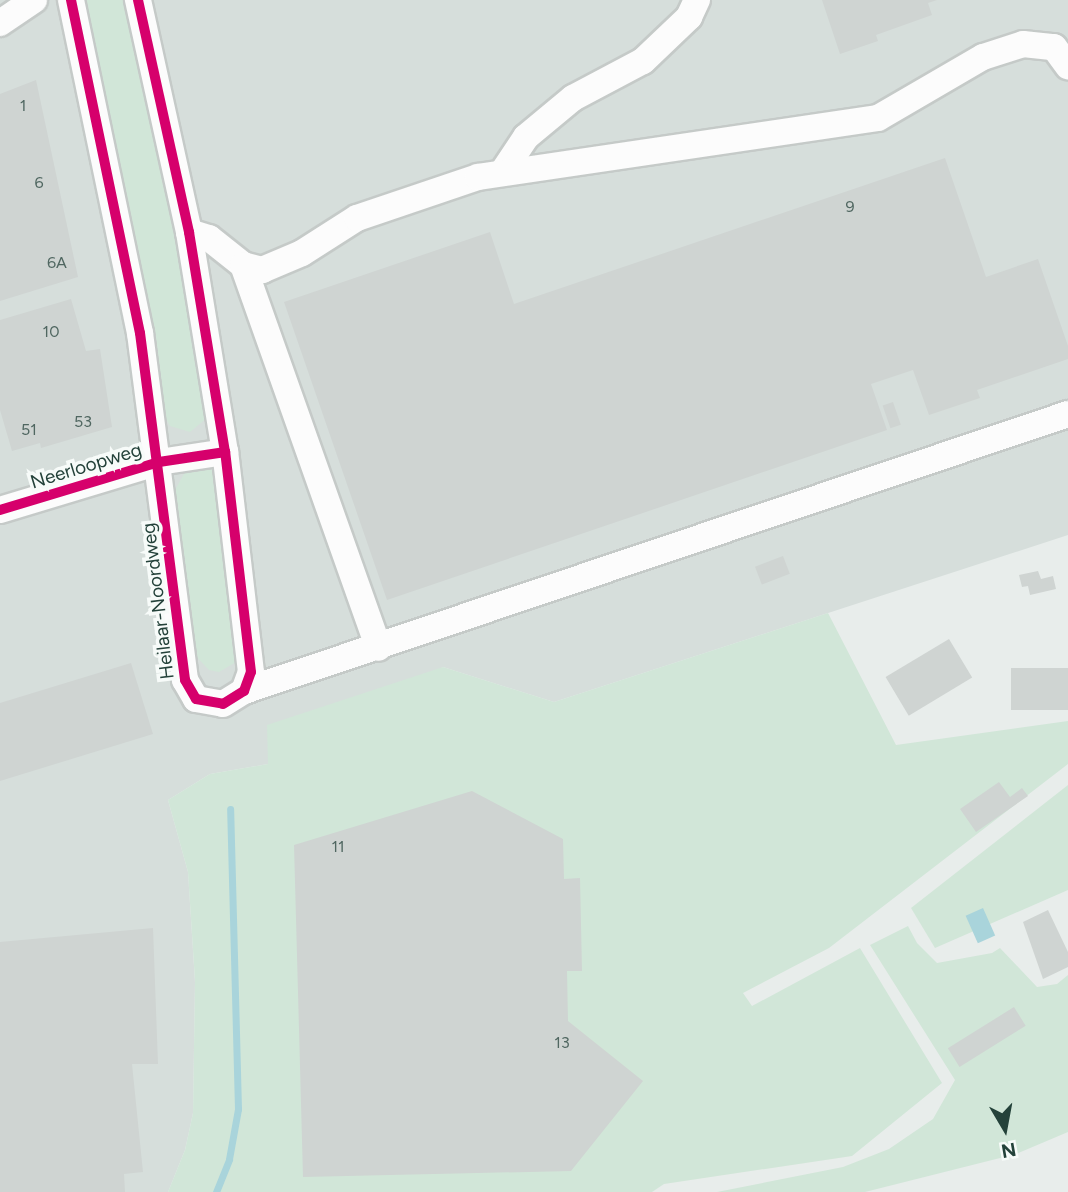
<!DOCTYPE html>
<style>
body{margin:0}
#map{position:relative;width:1068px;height:1192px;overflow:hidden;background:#e8edeb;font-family:Figtree,sans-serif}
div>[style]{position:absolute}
.built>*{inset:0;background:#d6dedb}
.green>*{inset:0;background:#d1e6d8}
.water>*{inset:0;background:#a9d4db;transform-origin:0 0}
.stream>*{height:7px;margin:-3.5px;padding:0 3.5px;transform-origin:3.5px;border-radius:3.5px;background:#a9d4db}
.building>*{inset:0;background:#cfd4d2;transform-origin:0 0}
.roads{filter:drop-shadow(2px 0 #c5cac8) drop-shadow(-2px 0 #c5cac8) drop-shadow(0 2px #c5cac8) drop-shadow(0 -2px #c5cac8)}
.minor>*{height:26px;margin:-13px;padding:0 13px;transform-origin:13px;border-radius:13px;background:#fcfcfc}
.cycleway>*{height:10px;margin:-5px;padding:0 5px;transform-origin:5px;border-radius:5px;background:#d6006c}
span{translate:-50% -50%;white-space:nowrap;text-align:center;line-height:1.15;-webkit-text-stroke:7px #f7fbf9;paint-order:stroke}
.number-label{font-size:16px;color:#506761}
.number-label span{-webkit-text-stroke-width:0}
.street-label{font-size:19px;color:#24423a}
.north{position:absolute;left:970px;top:1094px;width:70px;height:70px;-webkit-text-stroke:5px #f7fbf9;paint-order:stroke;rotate:170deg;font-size:19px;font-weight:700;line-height:28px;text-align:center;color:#24423a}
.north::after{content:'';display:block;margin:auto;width:24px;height:32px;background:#24423a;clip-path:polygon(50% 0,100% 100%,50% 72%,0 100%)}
</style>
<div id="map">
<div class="built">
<i style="clip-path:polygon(0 0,1068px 0,1068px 535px,554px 702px,443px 667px,268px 764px,210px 774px,168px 800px,188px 872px,195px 982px,193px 1113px,185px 1150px,168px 1192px,0 1192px)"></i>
</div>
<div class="green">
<i style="clip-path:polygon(84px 0,133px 0,165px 146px,208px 417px,190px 432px,170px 426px,165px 417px,121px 168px)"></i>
<i style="clip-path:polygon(210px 468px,217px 474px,241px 650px,236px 662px,219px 672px,209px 670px,191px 651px,175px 490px,185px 472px)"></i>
<i style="clip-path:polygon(828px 613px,896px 745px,1068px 721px,1068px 764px,829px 948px,743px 993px,752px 1006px,860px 948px,942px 1083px,852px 1156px,664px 1184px,652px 1192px,168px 1192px,185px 1150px,193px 1113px,195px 981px,188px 872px,168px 800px,210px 774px,268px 764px,267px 725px,443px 667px,554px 702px)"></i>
<i style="clip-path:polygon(1068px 785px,1068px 890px,935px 948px,911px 908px)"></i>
<i style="clip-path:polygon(908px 926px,917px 943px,937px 963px,992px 953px,1000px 948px,1037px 987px,1057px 984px,1068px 975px,1068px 1132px,1016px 1154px,865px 1192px,717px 1192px,843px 1167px,889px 1149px,933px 1119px,955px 1080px,870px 945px)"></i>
</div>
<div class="water">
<i style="left:983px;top:908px;width:30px;height:19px;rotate:66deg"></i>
</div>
<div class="stream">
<i style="left:216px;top:1192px;width:35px;rotate:-68deg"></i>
<i style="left:229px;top:1159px;width:51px;rotate:-79.8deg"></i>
<i style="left:238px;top:1109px;width:300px;rotate:-91.5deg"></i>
</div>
<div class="building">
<i style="clip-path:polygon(822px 0,937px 0,928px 3px,932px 15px,876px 35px,878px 41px,840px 54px)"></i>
<i style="clip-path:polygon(36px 80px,78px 277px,0 301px,0 94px)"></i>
<i style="clip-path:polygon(945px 158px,986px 277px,1038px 259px,1068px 346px,1068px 359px,977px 390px,980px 398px,929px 415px,913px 370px,871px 384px,887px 430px,387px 600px,284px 302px,490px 232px,514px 304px)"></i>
<i style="clip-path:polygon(71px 299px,86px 351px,100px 349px,112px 427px,41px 448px,40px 443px,12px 451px,0 410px,0 320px)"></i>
<i style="left:893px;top:402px;width:24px;height:11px;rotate:71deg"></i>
<i style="left:783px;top:556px;width:19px;height:30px;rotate:69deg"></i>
<i style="clip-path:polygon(1038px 571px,1041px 579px,1053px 576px,1056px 589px,1030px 595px,1028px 586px,1022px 587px,1019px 575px)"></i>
<i style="left:949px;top:639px;width:45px;height:74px;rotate:59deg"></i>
<i style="clip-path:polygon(131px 663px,153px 734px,0 781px,0 703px)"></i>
<i style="left:1068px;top:668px;width:42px;height:57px;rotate:90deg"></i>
<i style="clip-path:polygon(999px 782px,1010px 797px,1022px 788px,1028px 796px,976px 832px,960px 809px)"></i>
<i style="clip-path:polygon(472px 791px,563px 839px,564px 879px,580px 878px,582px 971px,567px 971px,568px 1021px,643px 1081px,571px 1171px,303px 1177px,294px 845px)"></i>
<i style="clip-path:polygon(1048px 910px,1068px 952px,1068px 967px,1043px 979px,1023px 922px)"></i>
<i style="clip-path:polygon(153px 928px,158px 1064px,132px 1064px,143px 1172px,124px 1174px,125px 1192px,0 1192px,0 942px)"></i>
<i style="left:1014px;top:1007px;width:22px;height:78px;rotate:58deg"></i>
</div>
<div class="roads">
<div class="minor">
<i style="left:71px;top:0;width:340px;rotate:78.3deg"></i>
<i style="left:140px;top:333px;width:350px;rotate:82.6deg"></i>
<i style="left:185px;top:680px;width:22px;rotate:60deg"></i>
<i style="left:196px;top:699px;width:27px;rotate:10deg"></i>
<i style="left:223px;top:704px;width:25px;rotate:-32deg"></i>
<i style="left:244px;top:691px;width:20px;rotate:-70deg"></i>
<i style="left:251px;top:672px;width:222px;rotate:-96.7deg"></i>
<i style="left:225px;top:452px;width:223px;rotate:-99.3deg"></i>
<i style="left:189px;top:232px;width:238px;rotate:-102.4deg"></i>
<i style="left:0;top:23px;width:41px;rotate:-34.1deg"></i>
<i style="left:502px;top:173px;width:43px;rotate:-56.3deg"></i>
<i style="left:526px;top:137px;width:61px;rotate:-39.7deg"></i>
<i style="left:573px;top:98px;width:79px;rotate:-27.9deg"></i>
<i style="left:643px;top:61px;width:64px;rotate:-43.7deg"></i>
<i style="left:689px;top:17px;width:19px;rotate:-65deg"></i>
<i style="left:189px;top:232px;width:21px;rotate:17deg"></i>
<i style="left:209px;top:238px;width:43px;rotate:38.5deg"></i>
<i style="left:243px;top:265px;width:406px;rotate:70.5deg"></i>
<i style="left:243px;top:265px;width:20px;rotate:15deg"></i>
<i style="left:262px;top:270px;width:43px;rotate:-23deg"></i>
<i style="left:302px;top:253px;width:65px;rotate:-32.5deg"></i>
<i style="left:357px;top:218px;width:128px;rotate:-18.7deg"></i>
<i style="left:478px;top:177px;width:404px;rotate:-8.4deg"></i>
<i style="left:878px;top:118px;width:121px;rotate:-30.2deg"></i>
<i style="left:983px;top:57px;width:42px;rotate:-18deg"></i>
<i style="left:1023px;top:44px;width:31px;rotate:6deg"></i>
<i style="left:1054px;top:47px;width:24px;rotate:54deg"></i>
<i style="left:0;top:510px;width:166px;rotate:-16.8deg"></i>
<i style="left:159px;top:462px;width:67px;rotate:-8.6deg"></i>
<i style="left:244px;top:691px;width:869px;rotate:-18.58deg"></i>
</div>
</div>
<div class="cycleway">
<i style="left:71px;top:0;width:340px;rotate:78.3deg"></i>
<i style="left:140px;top:333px;width:350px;rotate:82.6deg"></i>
<i style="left:185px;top:680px;width:22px;rotate:60deg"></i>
<i style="left:196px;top:699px;width:27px;rotate:10deg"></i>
<i style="left:223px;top:704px;width:25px;rotate:-32deg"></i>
<i style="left:244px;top:691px;width:20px;rotate:-70deg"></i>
<i style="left:251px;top:672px;width:222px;rotate:-96.7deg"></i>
<i style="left:225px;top:452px;width:223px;rotate:-99.3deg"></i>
<i style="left:189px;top:232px;width:238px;rotate:-102.4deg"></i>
<i style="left:0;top:510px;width:166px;rotate:-16.8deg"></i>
<i style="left:159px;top:462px;width:67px;rotate:-8.6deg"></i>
</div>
<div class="number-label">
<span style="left:23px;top:106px">1</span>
<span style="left:39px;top:183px">6</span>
<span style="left:850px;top:207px">9</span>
<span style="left:57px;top:263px">6A</span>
<span style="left:51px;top:332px">10</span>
<span style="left:83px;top:422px">53</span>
<span style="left:29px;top:430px">51</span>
<span style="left:338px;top:847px">11</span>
<span style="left:562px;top:1043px">13</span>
</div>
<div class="street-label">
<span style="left:86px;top:466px;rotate:-17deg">Neerloopweg</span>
<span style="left:158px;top:601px;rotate:-97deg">Heilaar-Noordweg</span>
</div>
<div class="north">N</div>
</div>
